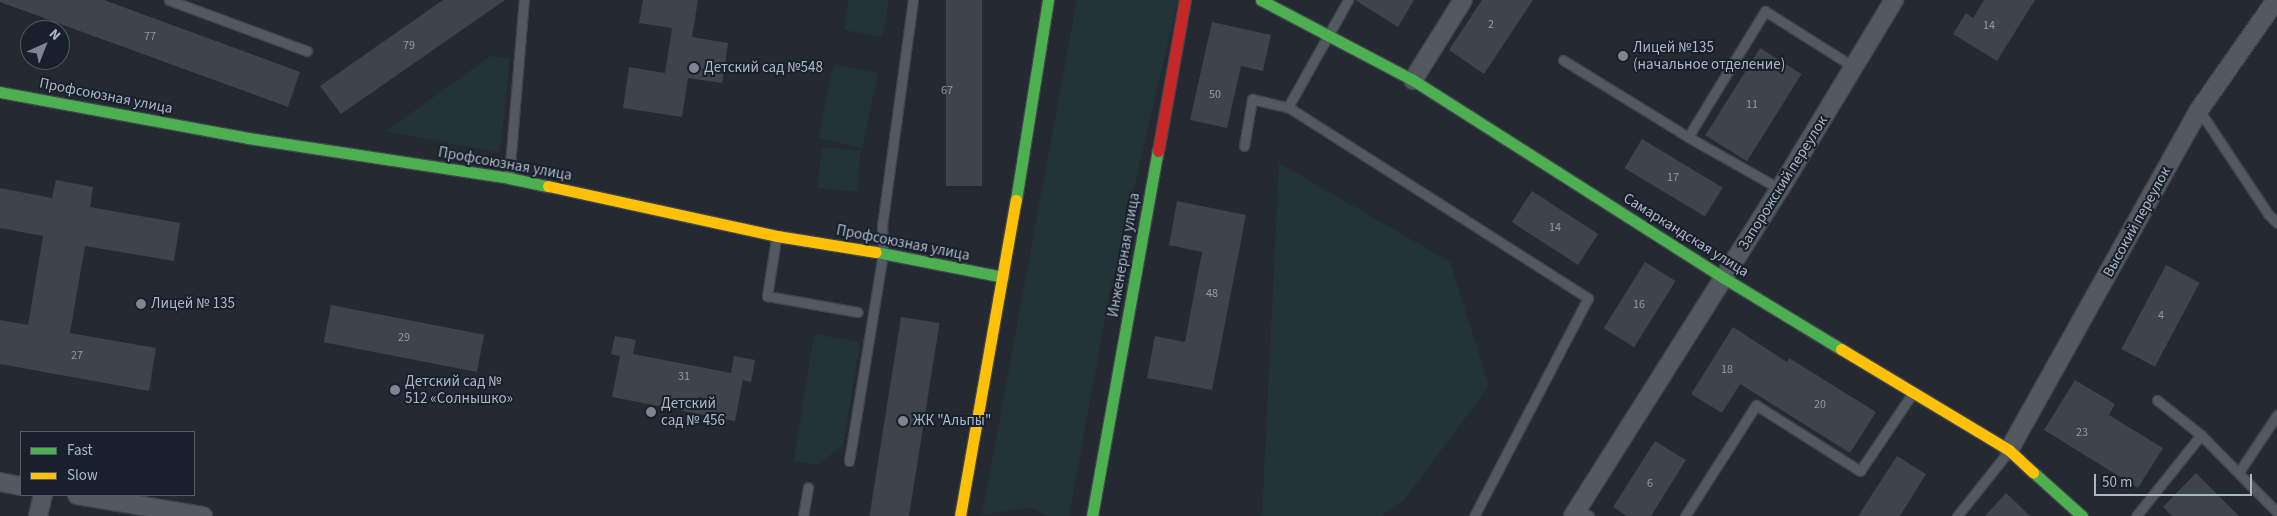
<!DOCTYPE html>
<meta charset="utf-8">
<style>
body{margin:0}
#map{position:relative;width:2277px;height:516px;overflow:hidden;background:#252a32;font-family:"Source Sans 3",sans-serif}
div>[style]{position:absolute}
.green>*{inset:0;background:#223438;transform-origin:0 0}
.building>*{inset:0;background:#3f434a;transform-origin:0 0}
.roads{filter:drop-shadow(1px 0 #41454b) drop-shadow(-1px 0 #41454b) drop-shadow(0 1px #41454b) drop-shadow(0 -1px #41454b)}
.lane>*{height:9px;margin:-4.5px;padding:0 4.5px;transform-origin:4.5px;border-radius:4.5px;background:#545860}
.street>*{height:18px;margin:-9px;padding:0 9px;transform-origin:9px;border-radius:9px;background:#545860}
.fast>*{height:11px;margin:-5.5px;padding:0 5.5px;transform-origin:5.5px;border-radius:5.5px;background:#4caf50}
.slow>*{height:11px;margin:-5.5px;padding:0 5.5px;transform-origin:5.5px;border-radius:5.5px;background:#ffc107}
.jam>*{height:11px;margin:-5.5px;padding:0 5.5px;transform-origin:5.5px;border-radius:5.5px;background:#c62828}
.dots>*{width:14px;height:14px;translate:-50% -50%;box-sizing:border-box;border:2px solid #18202c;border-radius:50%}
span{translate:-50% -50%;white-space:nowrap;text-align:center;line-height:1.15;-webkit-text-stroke:4px #18202c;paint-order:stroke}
.number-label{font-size:12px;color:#9199a6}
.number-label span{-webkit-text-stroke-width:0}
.poi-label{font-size:15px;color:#acb6c5}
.left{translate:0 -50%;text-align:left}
.street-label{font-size:15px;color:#acb6c5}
.legend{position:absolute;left:20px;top:431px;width:175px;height:65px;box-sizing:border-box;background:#18202c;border:1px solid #535c69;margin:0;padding:6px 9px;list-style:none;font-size:15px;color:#acb6c5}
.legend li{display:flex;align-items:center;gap:10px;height:25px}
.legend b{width:25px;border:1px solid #535c69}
.north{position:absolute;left:20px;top:20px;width:50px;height:50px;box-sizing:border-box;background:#18202c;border:1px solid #535c69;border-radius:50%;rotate:44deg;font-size:14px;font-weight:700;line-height:20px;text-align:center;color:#acb6c5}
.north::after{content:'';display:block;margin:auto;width:18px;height:22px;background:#7d8592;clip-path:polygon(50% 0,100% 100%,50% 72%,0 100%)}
.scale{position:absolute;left:2094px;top:474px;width:158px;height:22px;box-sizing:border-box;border:2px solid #acb6c5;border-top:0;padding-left:6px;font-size:15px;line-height:18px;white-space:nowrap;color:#acb6c5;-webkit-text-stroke:4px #18202c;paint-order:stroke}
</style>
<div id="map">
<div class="green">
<i style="clip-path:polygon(849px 0,889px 0,882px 37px,844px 30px)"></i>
<i style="clip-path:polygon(1077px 0,1178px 0,1110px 290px,1069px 516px,1047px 516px,1031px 507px,982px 515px)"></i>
<i style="clip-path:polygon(491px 56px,510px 58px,500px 153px,386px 131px)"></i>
<i style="left:834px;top:64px;width:45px;height:76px;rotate:12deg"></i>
<i style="left:822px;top:147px;width:39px;height:41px;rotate:6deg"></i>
<i style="clip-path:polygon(1279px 163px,1450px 262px,1489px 386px,1404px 500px,1382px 516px,1262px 516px)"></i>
<i style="clip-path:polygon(814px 334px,860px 342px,843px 446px,816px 465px,794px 461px)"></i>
</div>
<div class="building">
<i style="clip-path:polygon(0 0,104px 0,300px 72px,288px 107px,0 2px)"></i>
<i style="clip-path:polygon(443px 0,505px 0,341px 114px,320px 86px)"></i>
<i style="clip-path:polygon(643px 0,698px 0,692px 37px,728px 43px,722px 83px,688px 78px,682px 117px,623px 108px,629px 67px,665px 73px,672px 28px,639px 23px)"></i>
<i style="left:946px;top:0;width:36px;height:186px"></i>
<i style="clip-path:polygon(1355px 0,1414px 0,1398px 27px)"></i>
<i style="clip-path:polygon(1482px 0,1533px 0,1484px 74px,1449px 50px)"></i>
<i style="clip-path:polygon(1984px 0,2035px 0,1997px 61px,1953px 34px,1966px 13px,1973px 18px)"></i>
<i style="clip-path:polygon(1212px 22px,1271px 35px,1263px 71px,1241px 66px,1227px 128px,1190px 120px)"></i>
<i style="left:1760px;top:48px;width:49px;height:103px;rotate:32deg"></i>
<i style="left:1642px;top:139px;width:94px;height:34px;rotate:31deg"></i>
<i style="clip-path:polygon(56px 180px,93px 187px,90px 207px,180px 223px,174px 261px,85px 246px,70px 333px,156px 348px,149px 391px,0 364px,0 320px,28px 325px,43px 236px,0 228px,0 188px,52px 198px)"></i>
<i style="left:1532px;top:191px;width:79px;height:37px;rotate:33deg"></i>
<i style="clip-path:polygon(1177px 201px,1246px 215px,1212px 390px,1147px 378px,1155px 336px,1185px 342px,1202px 252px,1169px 245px)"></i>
<i style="left:1645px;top:262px;width:36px;height:78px;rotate:32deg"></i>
<i style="left:2166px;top:265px;width:38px;height:95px;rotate:28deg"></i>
<i style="left:331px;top:305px;width:156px;height:38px;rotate:11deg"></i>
<i style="left:901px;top:317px;width:39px;height:202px;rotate:9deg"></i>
<i style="clip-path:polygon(1733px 327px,1787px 362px,1789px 358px,1876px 412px,1850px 453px,1740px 384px,1722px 413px,1691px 394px)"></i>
<i style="clip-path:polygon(615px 336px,636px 340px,633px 354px,731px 373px,734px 356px,755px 360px,751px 382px,743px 380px,735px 421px,612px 397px,620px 356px,611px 354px)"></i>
<i style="clip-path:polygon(2075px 380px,2115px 404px,2109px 415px,2163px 448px,2138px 488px,2044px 430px)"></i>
<i style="clip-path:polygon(1655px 441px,1686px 460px,1651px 516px,1627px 516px,1613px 507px)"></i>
<i style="clip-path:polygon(1897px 456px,1926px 474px,1900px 516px,1858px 516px)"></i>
<i style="clip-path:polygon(2196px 473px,2239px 516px,2172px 516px,2163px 507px)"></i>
<i style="clip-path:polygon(2006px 493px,2030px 516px,1985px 516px)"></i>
</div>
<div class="roads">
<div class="lane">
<i style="left:169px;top:0;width:147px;rotate:20.3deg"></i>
<i style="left:1348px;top:0;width:123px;rotate:119.3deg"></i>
<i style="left:1288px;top:107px;width:356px;rotate:32.5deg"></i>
<i style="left:1588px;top:298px;width:246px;rotate:117.6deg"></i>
<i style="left:1563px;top:60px;width:147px;rotate:31.6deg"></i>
<i style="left:1688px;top:137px;width:148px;rotate:-58.6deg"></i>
<i style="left:1765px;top:11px;width:105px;rotate:32.2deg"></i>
<i style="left:2199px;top:110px;width:125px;rotate:56.4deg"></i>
<i style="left:2268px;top:214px;width:13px;rotate:45deg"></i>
<i style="left:1688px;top:137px;width:106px;rotate:29.5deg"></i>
<i style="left:1244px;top:146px;width:48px;rotate:-80.3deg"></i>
<i style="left:1252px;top:99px;width:37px;rotate:13deg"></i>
<i style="left:509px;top:177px;width:178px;rotate:-85.2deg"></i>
<i style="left:776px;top:239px;width:58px;rotate:99deg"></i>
<i style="left:767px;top:296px;width:92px;rotate:10deg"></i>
<i style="left:2157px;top:400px;width:56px;rotate:38.5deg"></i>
<i style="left:2201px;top:435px;width:108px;rotate:45.4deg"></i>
<i style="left:849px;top:461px;width:211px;rotate:-80.7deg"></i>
<i style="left:883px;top:253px;width:27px;rotate:-92deg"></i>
<i style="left:882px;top:226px;width:228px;rotate:-82.2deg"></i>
<i style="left:2239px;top:472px;width:69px;rotate:-56.3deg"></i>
<i style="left:1578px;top:509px;width:13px;rotate:32deg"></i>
<i style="left:803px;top:516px;width:29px;rotate:-80deg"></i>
<i style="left:1685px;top:516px;width:132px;rotate:-57.4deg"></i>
<i style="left:1756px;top:405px;width:123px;rotate:32.4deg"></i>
<i style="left:1860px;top:471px;width:93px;rotate:-56deg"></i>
<i style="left:1957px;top:516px;width:82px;rotate:-51.4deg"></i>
<i style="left:2136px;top:516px;width:104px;rotate:-51.3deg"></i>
</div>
<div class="street">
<i style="left:1413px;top:80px;width:94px;rotate:-58deg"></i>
<i style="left:2009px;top:450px;width:389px;rotate:-60.8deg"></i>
<i style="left:2199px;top:110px;width:134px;rotate:-55deg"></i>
<i style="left:0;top:482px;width:21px;rotate:11deg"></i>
<i style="left:77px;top:495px;width:128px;rotate:9.5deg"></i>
<i style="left:38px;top:516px;width:22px;rotate:-77deg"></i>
<i style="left:1573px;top:516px;width:387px;rotate:-57.7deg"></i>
<i style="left:1780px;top:189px;width:221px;rotate:-58.9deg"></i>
</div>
<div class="fast">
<i style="left:1261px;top:0;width:172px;rotate:27.8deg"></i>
<i style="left:1413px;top:80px;width:369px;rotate:32.5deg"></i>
<i style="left:1724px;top:278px;width:137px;rotate:31.3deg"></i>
<i style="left:0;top:92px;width:252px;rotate:10.5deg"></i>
<i style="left:248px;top:138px;width:264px;rotate:8.7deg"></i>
<i style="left:509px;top:178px;width:40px;rotate:12deg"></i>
<i style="left:1016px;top:200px;width:203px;rotate:-80.9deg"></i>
<i style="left:876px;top:252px;width:129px;rotate:11.1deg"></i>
<i style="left:2033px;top:472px;width:66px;rotate:41.9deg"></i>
<i style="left:1092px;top:516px;width:371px;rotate:-79.8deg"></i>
</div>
<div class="slow">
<i style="left:548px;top:186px;width:234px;rotate:12.3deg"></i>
<i style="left:777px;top:236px;width:100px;rotate:9.2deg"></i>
<i style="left:1841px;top:349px;width:196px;rotate:31deg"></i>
<i style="left:2009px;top:450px;width:33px;rotate:43deg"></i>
<i style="left:960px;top:516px;width:321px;rotate:-80deg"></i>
</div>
<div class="jam">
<i style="left:1158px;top:151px;width:153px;rotate:-79.9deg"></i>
</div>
</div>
<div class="dots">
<i style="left:1623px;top:56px;background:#7d8592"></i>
<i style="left:694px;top:68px;background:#7d8592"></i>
<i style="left:141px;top:304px;background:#7d8592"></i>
<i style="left:395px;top:390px;background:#7d8592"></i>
<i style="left:651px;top:412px;background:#7d8592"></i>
<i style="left:903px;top:421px;background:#7d8592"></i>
</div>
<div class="number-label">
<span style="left:1491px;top:25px">2</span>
<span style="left:1989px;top:26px">14</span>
<span style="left:150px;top:37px">77</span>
<span style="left:409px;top:46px">79</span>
<span style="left:947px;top:91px">67</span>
<span style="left:1215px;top:95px">50</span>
<span style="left:1752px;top:105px">11</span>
<span style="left:1673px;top:178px">17</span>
<span style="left:1555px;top:228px">14</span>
<span style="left:1212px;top:294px">48</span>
<span style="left:1639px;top:305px">16</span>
<span style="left:2161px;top:316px">4</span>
<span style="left:404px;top:338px">29</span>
<span style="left:77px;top:356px">27</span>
<span style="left:1727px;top:370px">18</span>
<span style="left:684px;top:377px">31</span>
<span style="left:1820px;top:405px">20</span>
<span style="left:2082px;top:433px">23</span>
<span style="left:1650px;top:484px">6</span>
</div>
<div class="poi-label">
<span class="left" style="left:1633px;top:56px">Лицей №135<br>(начальное отделение)</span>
<span class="left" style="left:704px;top:68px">Детский сад №548</span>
<span class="left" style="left:151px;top:304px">Лицей № 135</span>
<span class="left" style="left:405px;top:390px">Детский сад №<br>512 «Солнышко»</span>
<span class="left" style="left:661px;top:412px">Детский<br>сад № 456</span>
<span class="left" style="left:913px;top:421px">ЖК "Альпы"</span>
</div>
<div class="street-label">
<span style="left:106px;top:96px;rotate:11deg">Профсоюзная улица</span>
<span style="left:505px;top:164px;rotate:10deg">Профсоюзная улица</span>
<span style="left:1783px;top:183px;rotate:-58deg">Запорожский переулок</span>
<span style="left:2137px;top:222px;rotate:-61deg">Высокий переулок</span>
<span style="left:1686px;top:235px;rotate:32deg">Самаркандская улица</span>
<span style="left:903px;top:243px;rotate:11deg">Профсоюзная улица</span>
<span style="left:1124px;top:255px;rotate:-80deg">Инженерная улица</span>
</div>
<ul class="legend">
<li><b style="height:6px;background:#4caf50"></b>Fast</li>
<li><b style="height:6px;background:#ffc107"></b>Slow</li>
</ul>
<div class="north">N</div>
<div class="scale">50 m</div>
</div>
